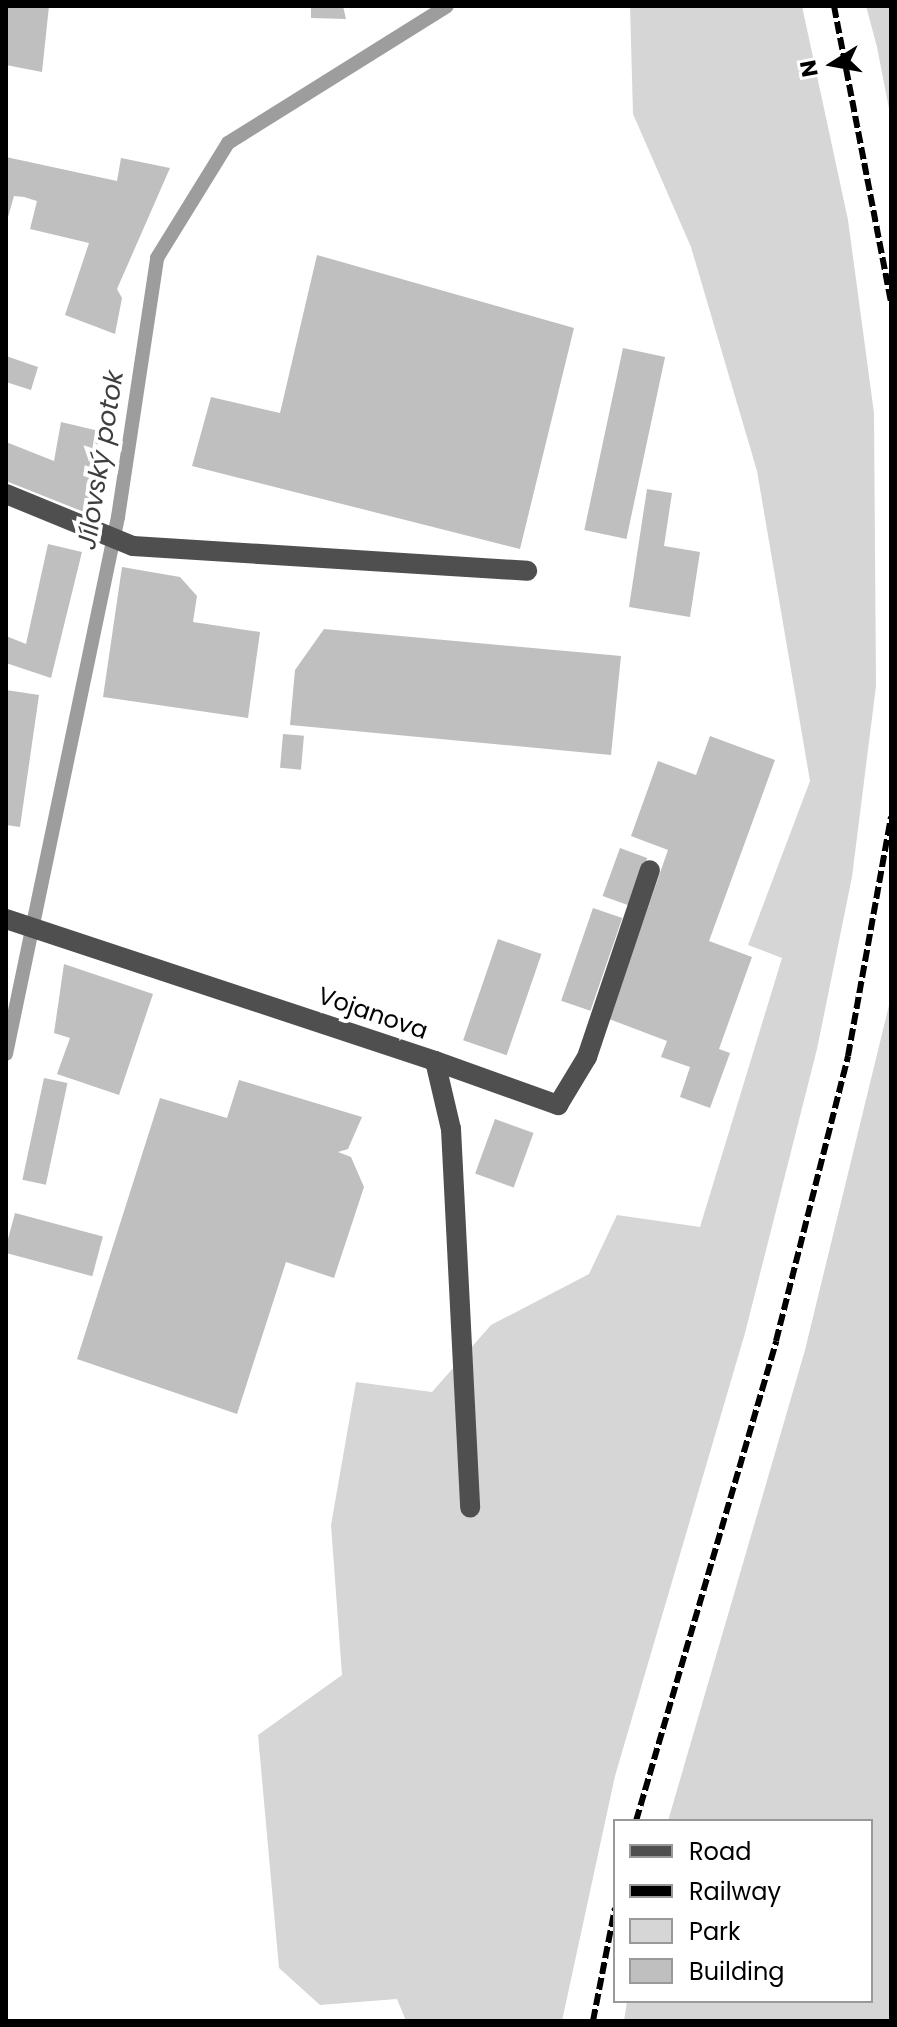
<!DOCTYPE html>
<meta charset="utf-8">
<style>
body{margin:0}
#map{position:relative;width:897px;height:2027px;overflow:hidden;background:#fff;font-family:Poppins,sans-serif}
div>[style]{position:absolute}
.green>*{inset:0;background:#d6d6d6}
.stream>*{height:14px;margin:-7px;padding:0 7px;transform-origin:7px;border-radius:7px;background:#9d9d9d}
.building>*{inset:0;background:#bfbfbf;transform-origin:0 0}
.minor>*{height:20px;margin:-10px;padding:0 10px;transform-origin:10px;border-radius:10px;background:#4f4f4f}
.rail>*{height:6px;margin-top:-3px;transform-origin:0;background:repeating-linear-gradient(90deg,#000 0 12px,transparent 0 16px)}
span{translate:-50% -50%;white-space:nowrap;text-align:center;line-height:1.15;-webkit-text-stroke:8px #fff;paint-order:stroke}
.street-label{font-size:24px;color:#000}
.water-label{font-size:26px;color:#3e3e3e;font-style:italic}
.frame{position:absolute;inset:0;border:8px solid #000;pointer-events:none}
.legend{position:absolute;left:613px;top:1819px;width:260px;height:184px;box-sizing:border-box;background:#fff;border:2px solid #999;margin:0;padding:10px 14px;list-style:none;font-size:24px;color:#000}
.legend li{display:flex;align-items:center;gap:16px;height:40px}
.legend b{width:40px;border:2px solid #999}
.north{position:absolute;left:793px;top:24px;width:80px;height:80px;-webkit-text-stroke:6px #fff;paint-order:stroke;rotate:259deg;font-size:22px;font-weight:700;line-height:32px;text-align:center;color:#000}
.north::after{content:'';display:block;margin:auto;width:28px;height:36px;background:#000;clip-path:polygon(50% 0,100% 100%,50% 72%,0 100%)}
</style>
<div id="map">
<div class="green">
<i style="clip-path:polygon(630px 6px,802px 6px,848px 220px,874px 413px,876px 686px,852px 877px,817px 1049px,745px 1333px,615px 1776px,562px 2021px,406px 2021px,397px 1999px,320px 2005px,279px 1968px,258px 1735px,342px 1675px,331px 1525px,356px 1382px,432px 1392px,491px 1325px,589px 1274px,617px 1215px,700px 1227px,782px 958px,748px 945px,810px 781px,757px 471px,691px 247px,633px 114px)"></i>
<i style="clip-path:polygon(866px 6px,891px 6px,891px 119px,877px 47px)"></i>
<i style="clip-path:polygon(891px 997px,891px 2021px,624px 2021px,627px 2001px,871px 2001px,871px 1821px,668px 1821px,805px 1350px)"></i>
</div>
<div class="stream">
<i style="left:6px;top:1054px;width:549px;rotate:-78.22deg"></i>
<i style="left:118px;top:517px;width:262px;rotate:-81.4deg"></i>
<i style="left:157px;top:258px;width:135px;rotate:-58.3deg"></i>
<i style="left:228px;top:143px;width:258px;rotate:-32deg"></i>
</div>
<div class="building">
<i style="clip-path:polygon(6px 6px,49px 6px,42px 72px,6px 65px)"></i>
<i style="clip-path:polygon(311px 6px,343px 6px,346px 19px,311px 18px)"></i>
<i style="clip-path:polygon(6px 157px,117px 181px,121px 158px,170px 168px,117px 289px,122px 298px,115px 334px,65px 315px,89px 243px,30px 229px,37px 201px,24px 197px,14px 196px,6px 224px)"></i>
<i style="clip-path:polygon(317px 255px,574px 328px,520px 549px,192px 466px,211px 397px,280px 413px)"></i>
<i style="left:623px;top:348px;width:43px;height:186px;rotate:12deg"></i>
<i style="clip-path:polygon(6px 356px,38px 367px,31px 390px,6px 382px)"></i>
<i style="clip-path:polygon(61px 422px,99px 431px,89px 514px,6px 481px,6px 442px,54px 461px)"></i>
<i style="clip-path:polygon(647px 489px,672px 493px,664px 546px,700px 552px,690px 617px,629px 607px)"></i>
<i style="clip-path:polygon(48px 544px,82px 552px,51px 678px,6px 663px,6px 636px,26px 644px)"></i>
<i style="clip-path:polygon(122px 567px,180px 577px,197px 596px,193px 622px,260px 632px,248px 718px,103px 697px)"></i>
<i style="clip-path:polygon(324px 629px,621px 656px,611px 755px,290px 725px,295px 670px)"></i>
<i style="clip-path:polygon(6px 690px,39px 695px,20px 827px,6px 825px)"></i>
<i style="left:283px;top:734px;width:21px;height:34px;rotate:5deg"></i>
<i style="clip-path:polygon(710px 736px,775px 760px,709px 941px,752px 957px,719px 1049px,730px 1053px,710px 1108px,680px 1097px,690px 1067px,661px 1057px,667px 1041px,609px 1019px,668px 850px,631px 836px,658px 761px,696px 775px)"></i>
<i style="left:620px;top:848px;width:29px;height:51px;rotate:20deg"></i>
<i style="left:593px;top:908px;width:31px;height:98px;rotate:19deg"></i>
<i style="left:498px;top:939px;width:46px;height:107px;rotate:19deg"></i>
<i style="clip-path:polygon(64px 964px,153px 994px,119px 1095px,57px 1074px,70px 1038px,54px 1033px)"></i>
<i style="left:44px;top:1078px;width:24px;height:104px;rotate:12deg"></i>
<i style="clip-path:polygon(239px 1080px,362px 1117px,348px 1149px,338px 1152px,351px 1157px,364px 1187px,334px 1278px,286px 1262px,237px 1414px,77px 1359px,160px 1098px,227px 1118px)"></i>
<i style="left:495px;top:1119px;width:41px;height:58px;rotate:20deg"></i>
<i style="left:15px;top:1213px;width:91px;height:41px;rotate:15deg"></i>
</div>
<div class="minor">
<i style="left:6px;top:494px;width:137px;rotate:22.3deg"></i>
<i style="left:133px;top:546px;width:395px;rotate:3.6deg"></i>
<i style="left:6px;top:919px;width:452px;rotate:18.3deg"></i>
<i style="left:435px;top:1061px;width:70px;rotate:76.8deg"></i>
<i style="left:451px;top:1129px;width:379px;rotate:87.1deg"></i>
<i style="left:435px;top:1061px;width:131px;rotate:19.7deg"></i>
<i style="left:558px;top:1105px;width:56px;rotate:-58.9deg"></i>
<i style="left:587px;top:1057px;width:197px;rotate:-71.4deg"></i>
</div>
<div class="rail">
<i style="left:834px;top:6px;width:300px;rotate:79.1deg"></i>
<i style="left:636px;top:1821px;width:500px;rotate:-73.7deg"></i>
<i style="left:776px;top:1341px;width:294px;rotate:-75.8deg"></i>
<i style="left:848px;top:1056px;width:243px;rotate:-79.8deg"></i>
<i style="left:593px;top:2021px;width:115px;rotate:-79deg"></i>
</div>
<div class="street-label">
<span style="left:373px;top:1013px;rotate:19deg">Vojanova</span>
</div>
<div class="water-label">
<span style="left:101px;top:460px;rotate:-81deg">Jílovský potok</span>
</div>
<div class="frame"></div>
<ul class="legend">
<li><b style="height:10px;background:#4f4f4f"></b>Road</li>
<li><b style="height:10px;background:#000"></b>Railway</li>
<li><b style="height:22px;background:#d6d6d6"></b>Park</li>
<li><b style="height:22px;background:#bfbfbf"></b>Building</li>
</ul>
<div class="north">N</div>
</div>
